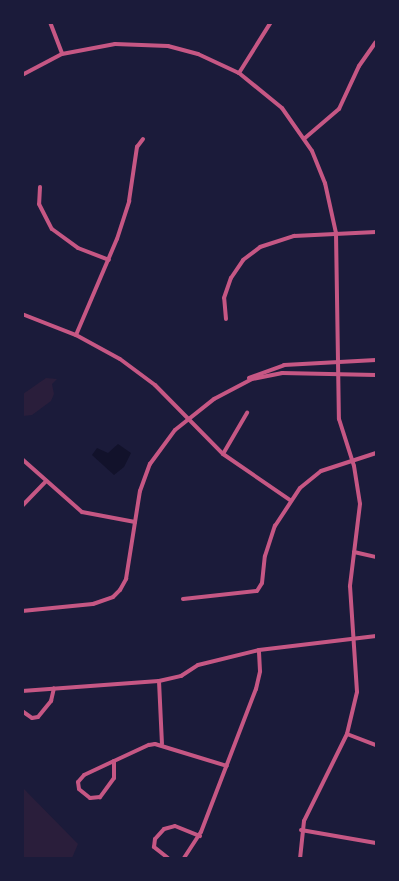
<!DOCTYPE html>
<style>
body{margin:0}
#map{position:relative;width:399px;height:881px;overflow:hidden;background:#1b1b3a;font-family:"Varela Round",sans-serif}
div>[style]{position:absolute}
.green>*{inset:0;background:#2a1e3b}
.water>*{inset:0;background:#12122b}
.minor>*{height:4px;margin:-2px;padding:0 2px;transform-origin:2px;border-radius:2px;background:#c65784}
span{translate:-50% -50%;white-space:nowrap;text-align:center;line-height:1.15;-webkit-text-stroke:4px #1b1b3a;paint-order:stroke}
.frame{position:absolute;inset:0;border:24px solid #1b1b3a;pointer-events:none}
</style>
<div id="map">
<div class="green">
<i style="clip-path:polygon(46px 378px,57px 379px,52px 384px,54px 394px,51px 401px,32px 415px,23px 416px,23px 394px)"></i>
<i style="clip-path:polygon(22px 787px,78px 844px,72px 858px,23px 858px)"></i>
</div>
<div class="water">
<i style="clip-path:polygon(118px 444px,131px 453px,124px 467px,114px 475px,92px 455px,97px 448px,108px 453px)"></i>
</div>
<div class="minor">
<i style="left:50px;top:22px;width:34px;rotate:69deg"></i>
<i style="left:239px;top:73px;width:60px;rotate:-57.9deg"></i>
<i style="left:22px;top:75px;width:45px;rotate:-27.7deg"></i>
<i style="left:62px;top:54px;width:54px;rotate:-10.7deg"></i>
<i style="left:115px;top:44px;width:53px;rotate:2.2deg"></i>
<i style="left:168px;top:46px;width:31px;rotate:15deg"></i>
<i style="left:198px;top:54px;width:45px;rotate:24.9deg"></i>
<i style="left:239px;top:73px;width:55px;rotate:39.1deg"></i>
<i style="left:282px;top:108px;width:52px;rotate:55.1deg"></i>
<i style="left:312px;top:151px;width:35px;rotate:68deg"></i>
<i style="left:325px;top:183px;width:51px;rotate:77.6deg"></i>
<i style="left:336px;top:233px;width:186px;rotate:89.1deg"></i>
<i style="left:339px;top:419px;width:49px;rotate:72.3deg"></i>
<i style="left:354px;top:466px;width:38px;rotate:81deg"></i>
<i style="left:360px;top:504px;width:83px;rotate:97deg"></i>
<i style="left:350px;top:586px;width:106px;rotate:86.2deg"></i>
<i style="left:357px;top:692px;width:43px;rotate:103.4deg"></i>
<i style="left:347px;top:734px;width:97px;rotate:116.3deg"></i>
<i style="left:304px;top:821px;width:37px;rotate:96deg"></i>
<i style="left:305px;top:138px;width:45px;rotate:-40.5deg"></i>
<i style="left:339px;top:109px;width:47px;rotate:-65.1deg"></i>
<i style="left:359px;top:66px;width:29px;rotate:-55deg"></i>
<i style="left:40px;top:187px;width:17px;rotate:93deg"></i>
<i style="left:39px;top:204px;width:28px;rotate:63deg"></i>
<i style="left:52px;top:229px;width:32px;rotate:36deg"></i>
<i style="left:78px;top:248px;width:33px;rotate:21deg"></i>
<i style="left:22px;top:314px;width:58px;rotate:21.3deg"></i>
<i style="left:76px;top:335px;width:50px;rotate:28.6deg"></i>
<i style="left:120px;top:359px;width:44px;rotate:36.6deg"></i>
<i style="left:155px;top:385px;width:97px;rotate:45.4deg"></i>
<i style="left:223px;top:454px;width:81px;rotate:34.5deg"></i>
<i style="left:226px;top:319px;width:21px;rotate:-95deg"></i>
<i style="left:224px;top:298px;width:21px;rotate:-71deg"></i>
<i style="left:231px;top:278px;width:22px;rotate:-56deg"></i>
<i style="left:243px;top:260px;width:21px;rotate:-37deg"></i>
<i style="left:260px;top:247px;width:36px;rotate:-18deg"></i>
<i style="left:294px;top:236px;width:82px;rotate:-2.8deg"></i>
<i style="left:76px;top:335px;width:104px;rotate:-66.9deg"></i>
<i style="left:117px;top:239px;width:40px;rotate:-72deg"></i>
<i style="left:129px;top:201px;width:55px;rotate:-81.6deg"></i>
<i style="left:137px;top:147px;width:10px;rotate:-53deg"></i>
<i style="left:249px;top:378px;width:37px;rotate:-20deg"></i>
<i style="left:284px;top:365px;width:92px;rotate:-3.1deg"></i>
<i style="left:223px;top:454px;width:48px;rotate:-59.7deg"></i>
<i style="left:22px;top:459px;width:80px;rotate:41.5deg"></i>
<i style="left:82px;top:512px;width:54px;rotate:10.7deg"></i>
<i style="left:22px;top:506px;width:35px;rotate:-46deg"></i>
<i style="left:354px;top:552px;width:23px;rotate:13deg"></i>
<i style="left:183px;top:599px;width:74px;rotate:-6.2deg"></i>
<i style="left:257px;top:591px;width:9px;rotate:-58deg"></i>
<i style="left:262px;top:583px;width:27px;rotate:-84deg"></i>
<i style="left:265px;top:556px;width:32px;rotate:-72deg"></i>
<i style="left:275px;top:526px;width:45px;rotate:-56.7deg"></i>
<i style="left:300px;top:488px;width:27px;rotate:-39deg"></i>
<i style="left:321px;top:471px;width:58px;rotate:-18.1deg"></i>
<i style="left:22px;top:611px;width:71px;rotate:-5.6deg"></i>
<i style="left:93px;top:604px;width:21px;rotate:-19deg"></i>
<i style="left:113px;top:597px;width:10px;rotate:-45deg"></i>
<i style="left:120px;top:590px;width:13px;rotate:-61deg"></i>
<i style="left:126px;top:579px;width:89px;rotate:-81deg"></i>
<i style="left:140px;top:491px;width:29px;rotate:-70deg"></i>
<i style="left:150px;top:464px;width:42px;rotate:-53.7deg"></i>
<i style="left:175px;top:430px;width:50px;rotate:-38.5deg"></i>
<i style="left:214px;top:399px;width:43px;rotate:-27.8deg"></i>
<i style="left:252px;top:379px;width:31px;rotate:-11deg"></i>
<i style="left:282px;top:373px;width:94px;rotate:1.2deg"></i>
<i style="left:159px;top:681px;width:63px;rotate:87.3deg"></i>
<i style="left:22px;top:691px;width:137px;rotate:-4.2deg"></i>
<i style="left:159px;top:681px;width:23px;rotate:-13deg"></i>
<i style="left:181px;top:676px;width:20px;rotate:-33deg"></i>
<i style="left:198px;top:665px;width:63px;rotate:-13.8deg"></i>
<i style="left:259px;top:650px;width:118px;rotate:-6.8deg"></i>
<i style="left:22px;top:711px;width:12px;rotate:35deg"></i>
<i style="left:32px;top:718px;width:6px;rotate:-9deg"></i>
<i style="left:38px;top:717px;width:21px;rotate:-51deg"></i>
<i style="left:51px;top:701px;width:13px;rotate:-77deg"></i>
<i style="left:347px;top:734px;width:31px;rotate:21deg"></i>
<i style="left:114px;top:761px;width:17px;rotate:90deg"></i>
<i style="left:114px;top:778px;width:24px;rotate:126deg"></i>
<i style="left:100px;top:797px;width:10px;rotate:174deg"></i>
<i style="left:90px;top:798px;width:14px;rotate:-141deg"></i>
<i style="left:79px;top:789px;width:7px;rotate:-98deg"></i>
<i style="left:78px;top:782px;width:9px;rotate:-49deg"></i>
<i style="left:84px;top:775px;width:33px;rotate:-25deg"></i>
<i style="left:114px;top:761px;width:38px;rotate:-25deg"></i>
<i style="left:149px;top:745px;width:6px;rotate:-9deg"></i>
<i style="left:155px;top:744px;width:75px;rotate:17deg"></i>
<i style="left:301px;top:830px;width:76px;rotate:9.8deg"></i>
<i style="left:168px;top:858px;width:18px;rotate:-142deg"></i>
<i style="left:154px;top:847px;width:8px;rotate:-83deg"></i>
<i style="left:155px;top:839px;width:13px;rotate:-48deg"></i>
<i style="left:164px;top:829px;width:11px;rotate:-15deg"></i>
<i style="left:175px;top:826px;width:27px;rotate:22deg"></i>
<i style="left:184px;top:858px;width:31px;rotate:-57deg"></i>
<i style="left:201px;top:832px;width:153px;rotate:-69deg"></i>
<i style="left:256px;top:689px;width:18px;rotate:-77deg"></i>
<i style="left:260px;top:671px;width:21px;rotate:-93deg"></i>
</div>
<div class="frame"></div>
</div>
